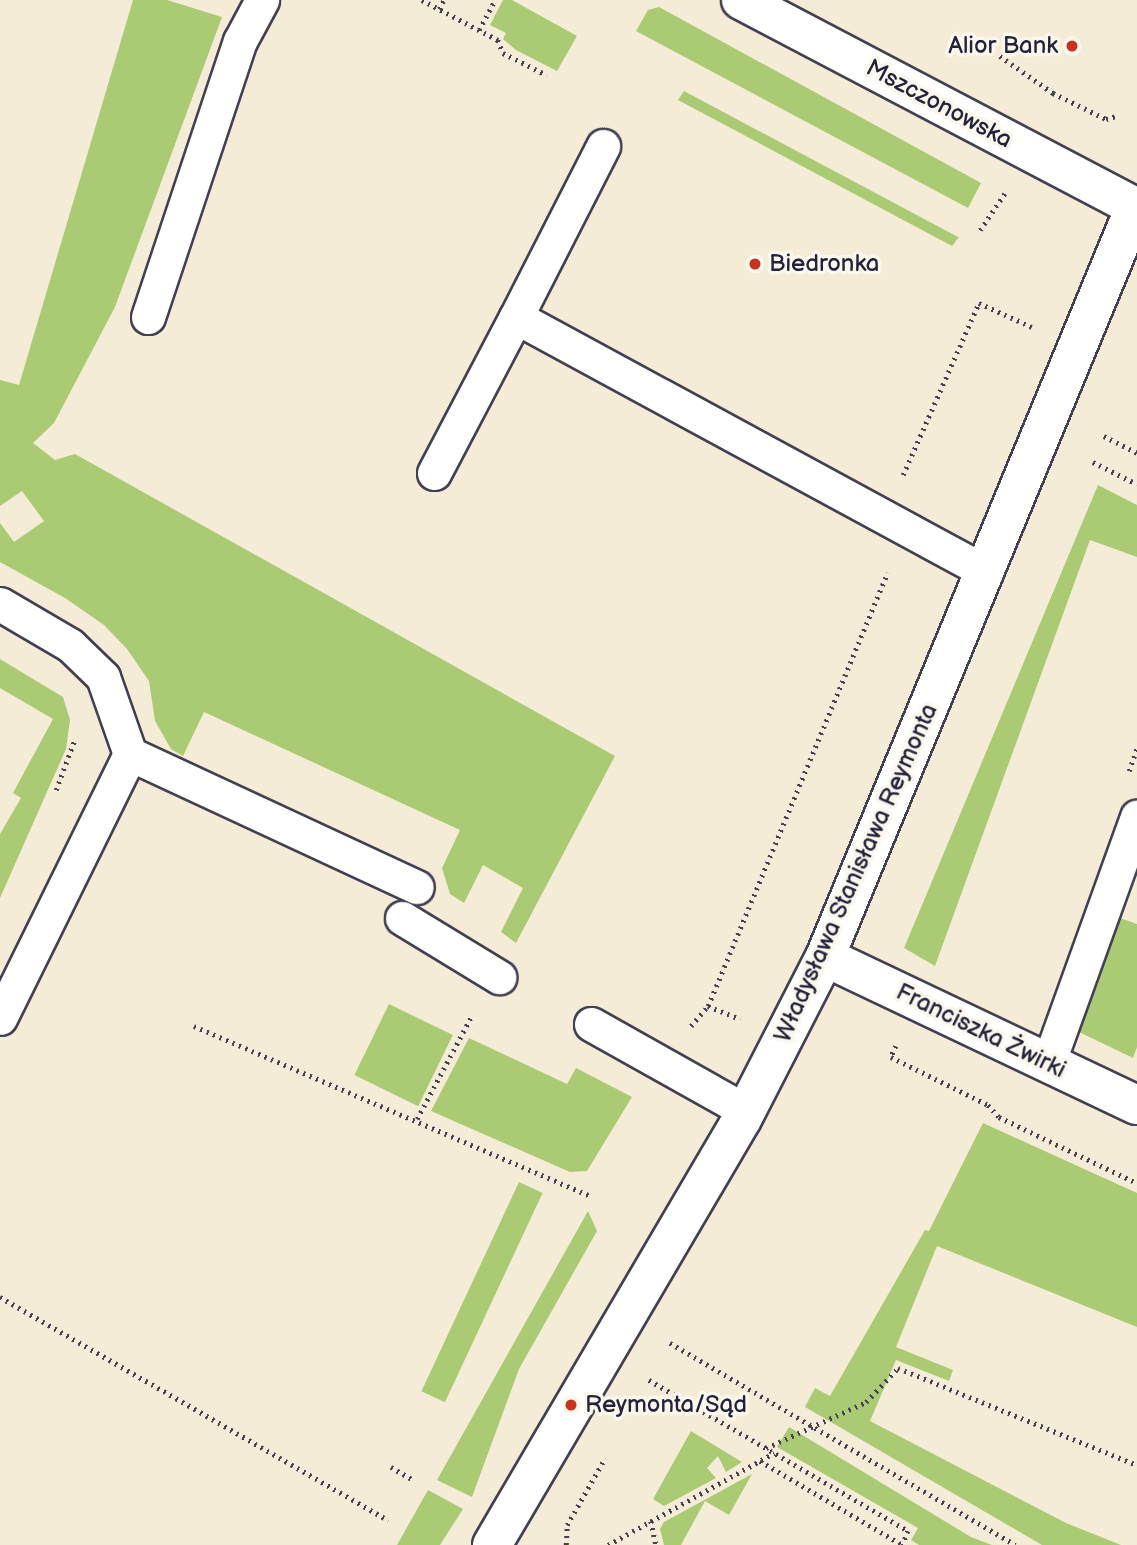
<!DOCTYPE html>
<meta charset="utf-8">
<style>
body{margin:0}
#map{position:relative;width:1137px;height:1545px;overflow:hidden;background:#f5ecd7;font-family:"Balsamiq Sans",sans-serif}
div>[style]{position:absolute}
.green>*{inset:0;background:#aacb74;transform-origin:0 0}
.path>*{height:4.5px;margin-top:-2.25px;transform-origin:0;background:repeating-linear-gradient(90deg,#424052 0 2px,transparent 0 7px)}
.roads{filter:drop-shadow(2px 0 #424052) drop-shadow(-2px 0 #424052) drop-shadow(0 2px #424052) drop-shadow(0 -2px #424052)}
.service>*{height:33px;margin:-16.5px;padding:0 16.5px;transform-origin:16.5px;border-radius:16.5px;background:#fff}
.minor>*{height:38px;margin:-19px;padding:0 19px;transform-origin:19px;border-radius:19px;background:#fff}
.tertiary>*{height:38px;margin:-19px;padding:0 19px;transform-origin:19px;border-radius:19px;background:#fff}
.dots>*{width:19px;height:19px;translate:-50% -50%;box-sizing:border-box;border:4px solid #fbf7ec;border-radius:50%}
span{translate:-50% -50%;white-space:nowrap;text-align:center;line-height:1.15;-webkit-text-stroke:7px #fbf7ec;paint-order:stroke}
.poi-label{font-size:24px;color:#22223b}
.right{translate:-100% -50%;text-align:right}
.left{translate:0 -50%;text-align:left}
.street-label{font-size:24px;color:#22223b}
</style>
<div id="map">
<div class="green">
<i style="clip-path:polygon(133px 0,167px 0,222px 17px,115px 307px,54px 423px,33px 443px,55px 460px,75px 454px,615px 756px,516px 943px,501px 932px,523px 888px,483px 865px,464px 903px,450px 894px,442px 868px,460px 830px,204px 712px,183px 756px,171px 749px,155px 721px,149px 681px,127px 649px,104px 625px,65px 598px,0 562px,0 523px,14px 542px,44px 521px,22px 491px,0 506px,0 380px,19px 385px)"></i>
<i style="clip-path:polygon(503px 0,512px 0,577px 36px,557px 71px,516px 50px,503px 39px,506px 33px,490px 25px)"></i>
<i style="clip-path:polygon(659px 7px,981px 183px,968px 208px,636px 31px,648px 10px)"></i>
<i style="clip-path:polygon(684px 91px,958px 237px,959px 237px,952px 246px,678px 100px)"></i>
<i style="clip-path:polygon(1098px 485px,1137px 505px,1137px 557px,1090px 540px,935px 966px,904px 948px)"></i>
<i style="clip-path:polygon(0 659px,63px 697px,70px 720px,66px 749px,0 898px,0 834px,21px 798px,13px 793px,53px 719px,0 688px)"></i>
<i style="clip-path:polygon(1117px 917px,1137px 924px,1137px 1047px,1133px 1058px,1077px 1031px)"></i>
<i style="left:389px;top:1004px;width:71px;height:79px;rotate:26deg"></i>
<i style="clip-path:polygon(469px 1038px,567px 1084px,576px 1068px,632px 1097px,587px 1171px,570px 1172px,431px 1111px)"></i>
<i style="clip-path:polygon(983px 1123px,1137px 1193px,1137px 1327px,937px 1246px,896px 1347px,953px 1370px,949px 1381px,896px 1360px,870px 1421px,1066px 1523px,1121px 1545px,1042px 1545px,805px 1407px,815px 1388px,830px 1396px,925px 1230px,929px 1231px)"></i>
<i style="left:519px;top:1182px;width:26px;height:231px;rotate:25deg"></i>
<i style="clip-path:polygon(588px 1211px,597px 1231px,519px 1369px,472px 1497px,437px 1480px)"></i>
<i style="clip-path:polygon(789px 1427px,971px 1537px,992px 1545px,919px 1545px,911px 1540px,918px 1528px,777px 1447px)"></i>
<i style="clip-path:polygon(691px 1431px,742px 1462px,726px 1472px,718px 1456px,707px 1468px,716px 1478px,664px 1506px,653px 1499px)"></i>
<i style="clip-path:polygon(752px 1474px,729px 1515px,705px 1501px,681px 1545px,664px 1545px,660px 1529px,664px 1522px)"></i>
<i style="clip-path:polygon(428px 1490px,463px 1509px,440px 1545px,397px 1545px)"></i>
</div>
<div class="path">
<i style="left:422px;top:0;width:86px;rotate:27.8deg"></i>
<i style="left:498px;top:40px;width:14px;rotate:69deg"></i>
<i style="left:503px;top:53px;width:49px;rotate:26.6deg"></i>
<i style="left:439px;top:9px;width:10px;rotate:-61deg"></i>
<i style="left:479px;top:30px;width:34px;rotate:-62deg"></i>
<i style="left:1000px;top:56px;width:65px;rotate:34.9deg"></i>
<i style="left:1053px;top:93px;width:59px;rotate:26.1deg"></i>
<i style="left:1106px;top:119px;width:10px;rotate:-17deg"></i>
<i style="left:980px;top:230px;width:45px;rotate:-56deg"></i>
<i style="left:1104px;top:436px;width:37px;rotate:27deg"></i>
<i style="left:1093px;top:462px;width:49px;rotate:26.6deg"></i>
<i style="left:903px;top:475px;width:188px;rotate:-66.2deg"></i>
<i style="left:979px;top:303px;width:58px;rotate:24.4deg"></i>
<i style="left:1129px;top:771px;width:24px;rotate:-71deg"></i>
<i style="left:56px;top:790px;width:54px;rotate:-69.6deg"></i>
<i style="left:708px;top:1006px;width:35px;rotate:22deg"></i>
<i style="left:194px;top:1026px;width:430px;rotate:23.2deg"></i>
<i style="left:691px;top:1026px;width:26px;rotate:-50deg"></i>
<i style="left:708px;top:1006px;width:469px;rotate:-67.5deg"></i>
<i style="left:896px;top:1046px;width:12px;rotate:114deg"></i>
<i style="left:891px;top:1057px;width:108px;rotate:26.3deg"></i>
<i style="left:988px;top:1105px;width:16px;rotate:47deg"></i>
<i style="left:999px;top:1117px;width:153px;rotate:25.6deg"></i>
<i style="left:417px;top:1119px;width:118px;rotate:-62.1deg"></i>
<i style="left:0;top:1297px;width:448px;rotate:29.9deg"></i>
<i style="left:670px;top:1343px;width:400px;rotate:30.3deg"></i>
<i style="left:898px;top:1368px;width:258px;rotate:22.1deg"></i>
<i style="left:649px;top:1380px;width:300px;rotate:30.2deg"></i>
<i style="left:908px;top:1531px;width:15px;rotate:110deg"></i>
<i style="left:766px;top:1448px;width:110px;rotate:-24.7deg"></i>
<i style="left:866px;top:1402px;width:45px;rotate:-46.8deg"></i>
<i style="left:760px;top:1461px;width:164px;rotate:30.5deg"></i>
<i style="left:391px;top:1467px;width:24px;rotate:30deg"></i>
<i style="left:651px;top:1521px;width:25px;rotate:78deg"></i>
<i style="left:566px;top:1545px;width:20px;rotate:-87deg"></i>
<i style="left:567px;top:1525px;width:77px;rotate:-60.4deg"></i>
<i style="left:608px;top:1545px;width:190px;rotate:-29deg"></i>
</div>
<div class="roads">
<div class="service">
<i style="left:148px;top:317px;width:291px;rotate:-71.6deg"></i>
<i style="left:240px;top:41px;width:47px;rotate:-61.8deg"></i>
<i style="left:516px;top:317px;width:192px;rotate:-63deg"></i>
<i style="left:434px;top:473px;width:176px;rotate:-62.3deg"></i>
<i style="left:516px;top:317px;width:535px;rotate:28.48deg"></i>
<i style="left:0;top:604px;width:81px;rotate:30.4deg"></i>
<i style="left:70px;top:645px;width:46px;rotate:44.1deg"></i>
<i style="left:103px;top:677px;width:82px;rotate:70.7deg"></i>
<i style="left:130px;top:754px;width:294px;rotate:116.2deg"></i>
<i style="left:130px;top:754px;width:316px;rotate:24.9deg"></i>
<i style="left:402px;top:918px;width:114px;rotate:31.3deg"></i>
<i style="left:591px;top:1024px;width:178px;rotate:29.3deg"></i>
<i style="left:1048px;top:1064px;width:263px;rotate:-70.2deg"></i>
</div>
<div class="minor">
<i style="left:825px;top:957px;width:345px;rotate:25.4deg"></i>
</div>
<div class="tertiary">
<i style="left:741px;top:0;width:447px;rotate:27.7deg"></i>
<i style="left:492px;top:1545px;width:494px;rotate:-59.6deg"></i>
<i style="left:742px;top:1119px;width:182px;rotate:-62.9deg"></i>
<i style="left:825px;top:957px;width:812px;rotate:-67.54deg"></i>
</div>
</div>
<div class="dots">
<i style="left:1072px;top:46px;background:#c8321e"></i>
<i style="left:755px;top:264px;background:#c8321e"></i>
<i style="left:571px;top:1405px;background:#c8321e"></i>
</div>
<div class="poi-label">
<span class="right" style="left:1058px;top:46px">Alior Bank</span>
<span class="left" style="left:769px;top:264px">Biedronka</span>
<span class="left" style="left:585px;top:1405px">Reymonta/Sąd</span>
</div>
<div class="street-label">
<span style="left:939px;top:104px;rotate:28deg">Mszczonowska</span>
<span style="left:856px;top:873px;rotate:-66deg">Władysława Stanisława Reymonta</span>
<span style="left:981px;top:1031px;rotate:26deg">Franciszka Żwirki</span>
</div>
</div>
